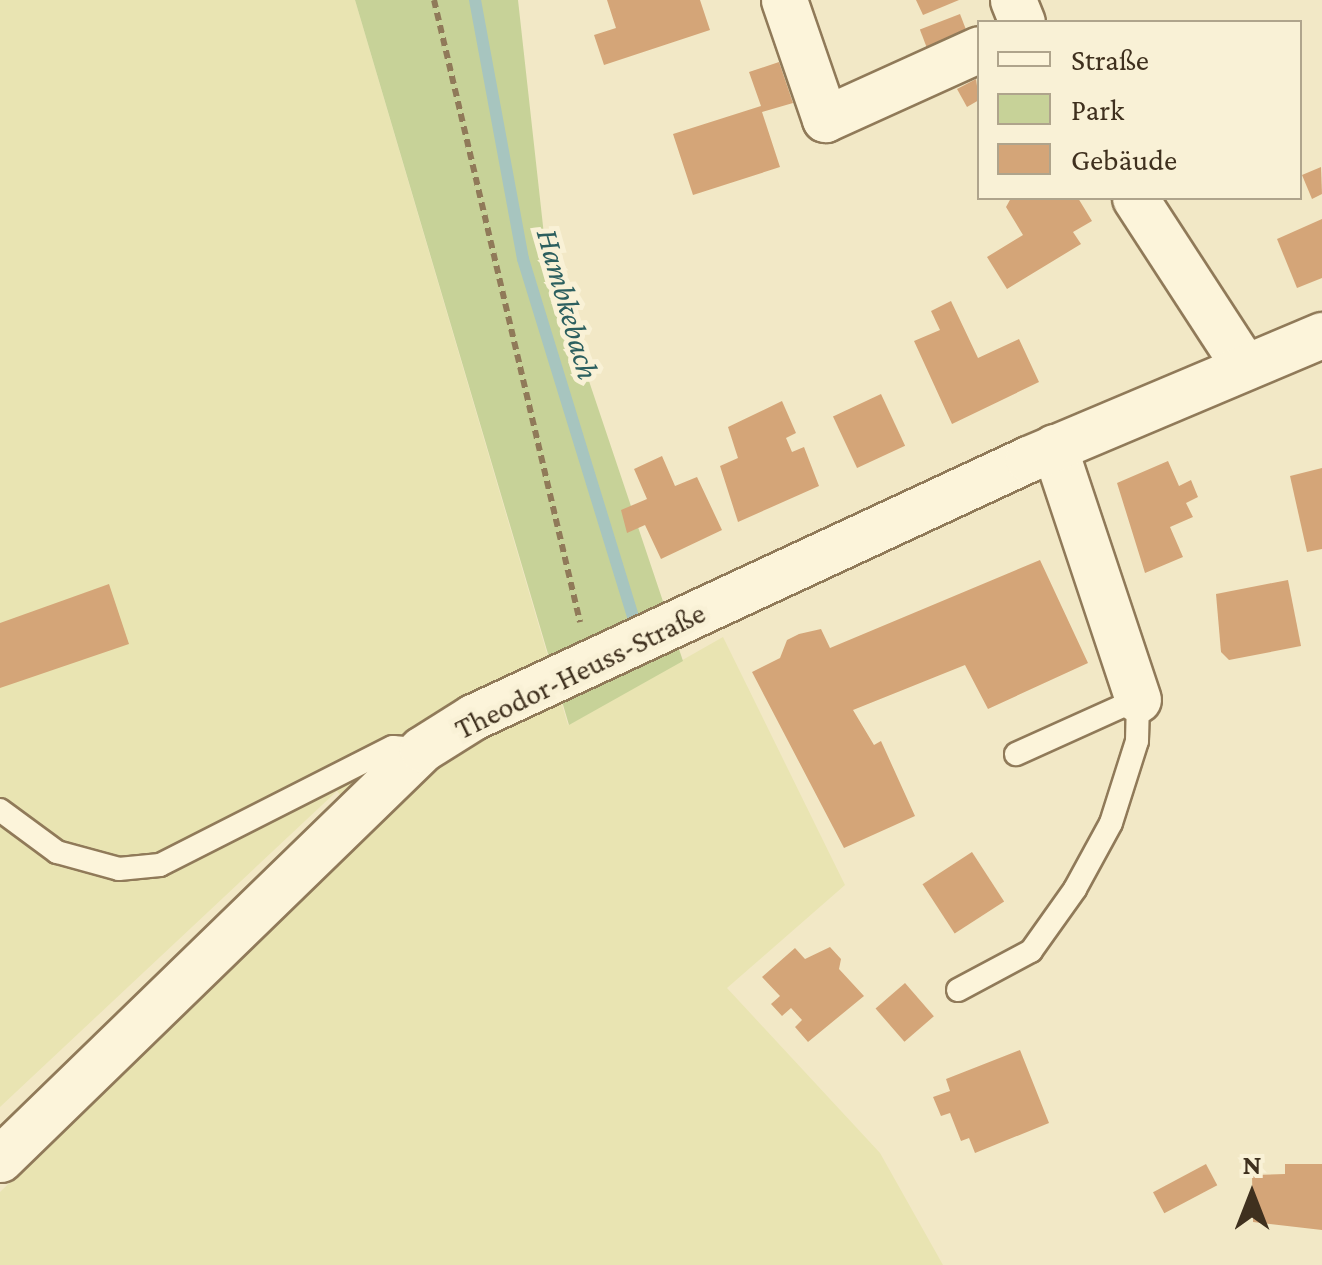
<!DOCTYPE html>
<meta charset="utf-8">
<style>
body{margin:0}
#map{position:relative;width:1322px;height:1265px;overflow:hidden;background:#f2e8c6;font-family:"Crimson Pro",serif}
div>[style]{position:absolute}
.farmland>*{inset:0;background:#e9e4b2}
.green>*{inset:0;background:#c7d298}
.stream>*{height:12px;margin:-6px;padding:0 6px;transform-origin:6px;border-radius:6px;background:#a7c5bf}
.building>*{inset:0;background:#d4a578;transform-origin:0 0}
.path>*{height:6px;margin-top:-3px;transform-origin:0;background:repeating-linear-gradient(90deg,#907a59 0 8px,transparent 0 13px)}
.roads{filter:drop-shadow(2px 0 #907a59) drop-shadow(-2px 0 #907a59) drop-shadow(0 2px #907a59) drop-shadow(0 -2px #907a59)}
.service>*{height:22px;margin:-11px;padding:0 11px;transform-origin:11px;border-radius:11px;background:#fcf4da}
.minor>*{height:45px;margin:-22.5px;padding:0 22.5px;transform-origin:22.5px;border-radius:22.5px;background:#fcf4da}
span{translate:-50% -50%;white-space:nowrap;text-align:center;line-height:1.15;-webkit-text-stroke:10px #f9f1d6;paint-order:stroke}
.street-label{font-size:30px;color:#3f301e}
.water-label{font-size:32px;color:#2c5f5f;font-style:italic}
.legend{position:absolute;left:977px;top:20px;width:325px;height:180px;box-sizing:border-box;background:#f9f1d6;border:2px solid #afa48c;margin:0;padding:12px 18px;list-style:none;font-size:30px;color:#3f301e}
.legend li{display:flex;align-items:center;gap:20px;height:50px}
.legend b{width:50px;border:2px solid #afa48c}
.north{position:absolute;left:1202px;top:1145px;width:100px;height:100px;-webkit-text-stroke:8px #f9f1d6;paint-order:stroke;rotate:0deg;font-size:28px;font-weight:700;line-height:40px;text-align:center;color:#3f301e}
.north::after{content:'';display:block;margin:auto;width:35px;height:45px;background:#3f301e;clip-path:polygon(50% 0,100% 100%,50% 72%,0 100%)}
</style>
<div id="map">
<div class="farmland">
<i style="clip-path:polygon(0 0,355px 0,568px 725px,723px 637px,845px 885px,727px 988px,880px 1153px,943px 1265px,0 1265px,0 1192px,370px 834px,337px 791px,0 1107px)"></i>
</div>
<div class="green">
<i style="clip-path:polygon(355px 0,518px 0,546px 253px,683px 661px,569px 725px)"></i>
</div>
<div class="stream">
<i style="left:475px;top:0;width:263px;rotate:79.5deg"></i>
<i style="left:523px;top:259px;width:374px;rotate:72.9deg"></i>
</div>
<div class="building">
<i style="clip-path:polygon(607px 0,700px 0,710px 30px,604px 65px,594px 35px,616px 28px)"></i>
<i style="clip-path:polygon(916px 0,959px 0,923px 15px)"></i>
<i style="left:960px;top:14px;width:19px;height:43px;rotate:69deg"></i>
<i style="clip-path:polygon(779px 62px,793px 103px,762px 112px,780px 167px,693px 195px,673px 134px,761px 106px,749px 72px)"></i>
<i style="clip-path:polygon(976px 79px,979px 100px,967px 107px,957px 89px)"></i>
<i style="clip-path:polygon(1321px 167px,1322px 194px,1312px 199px,1302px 175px)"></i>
<i style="clip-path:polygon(1011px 198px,1078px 198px,1092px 221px,1073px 232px,1081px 244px,1007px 289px,987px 257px,1023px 235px,1006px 207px)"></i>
<i style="clip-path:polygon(1322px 219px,1322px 278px,1297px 288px,1277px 239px)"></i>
<i style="clip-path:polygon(951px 301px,978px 358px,1019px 339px,1039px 382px,952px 424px,914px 341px,940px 330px,931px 311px)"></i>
<i style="left:881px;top:394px;width:57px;height:53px;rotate:65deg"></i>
<i style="clip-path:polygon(782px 401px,796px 433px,786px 438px,792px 452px,804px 447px,819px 486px,738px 522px,720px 466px,738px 458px,728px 427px)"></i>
<i style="clip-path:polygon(662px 456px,675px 486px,697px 477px,722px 530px,661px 559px,645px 525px,627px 533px,621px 510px,647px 499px,634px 469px)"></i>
<i style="clip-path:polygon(1168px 461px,1179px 486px,1191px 480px,1198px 497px,1186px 503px,1193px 517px,1170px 527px,1183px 557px,1145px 573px,1117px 483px)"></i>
<i style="clip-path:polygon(1322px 468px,1322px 549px,1307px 552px,1290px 476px)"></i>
<i style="clip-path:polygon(1040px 560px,1088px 663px,988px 709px,965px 665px,853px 710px,874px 745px,881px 741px,915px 816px,844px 848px,752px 672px,780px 658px,787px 640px,799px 634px,821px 629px,830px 648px)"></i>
<i style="clip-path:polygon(1288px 580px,1301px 646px,1229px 660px,1221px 652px,1216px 594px)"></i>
<i style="clip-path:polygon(109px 584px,129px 644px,0 688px,0 623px)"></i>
<i style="left:972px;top:852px;width:59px;height:59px;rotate:57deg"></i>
<i style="clip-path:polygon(830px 947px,841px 959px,839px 969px,864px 996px,808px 1042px,795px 1027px,802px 1020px,791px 1008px,782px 1016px,771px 1004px,780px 996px,762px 977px,795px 948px,805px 959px)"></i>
<i style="left:905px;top:983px;width:44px;height:39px;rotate:49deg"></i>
<i style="clip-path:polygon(1020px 1050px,1049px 1123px,975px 1153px,969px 1138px,961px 1141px,950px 1113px,941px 1116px,933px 1097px,950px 1091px,946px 1079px)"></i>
<i style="left:1206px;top:1164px;width:24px;height:60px;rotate:62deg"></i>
<i style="clip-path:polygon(1285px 1164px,1322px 1164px,1322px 1230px,1253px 1222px,1252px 1175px,1285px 1174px)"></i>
</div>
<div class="path">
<i style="left:434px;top:0;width:639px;rotate:76.79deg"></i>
</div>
<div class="roads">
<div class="service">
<i style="left:0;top:810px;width:71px;rotate:36.4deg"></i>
<i style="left:57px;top:852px;width:64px;rotate:15.3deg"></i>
<i style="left:119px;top:869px;width:41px;rotate:-5.6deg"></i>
<i style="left:160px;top:865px;width:261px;rotate:-26.9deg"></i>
<i style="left:393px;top:747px;width:23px;rotate:5deg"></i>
<i style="left:958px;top:990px;width:83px;rotate:-28.1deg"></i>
<i style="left:1031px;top:951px;width:76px;rotate:-54.6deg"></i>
<i style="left:1075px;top:889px;width:75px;rotate:-61.4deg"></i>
<i style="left:1111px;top:823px;width:86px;rotate:-72.4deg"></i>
<i style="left:1137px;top:741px;width:42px;rotate:-88.6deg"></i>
<i style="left:1138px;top:699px;width:134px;rotate:155.7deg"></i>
</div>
<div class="minor">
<i style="left:784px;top:0;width:126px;rotate:71deg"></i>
<i style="left:825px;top:119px;width:169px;rotate:-24.4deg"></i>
<i style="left:1013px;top:0;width:24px;rotate:68deg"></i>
<i style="left:1135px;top:198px;width:200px;rotate:57deg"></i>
<i style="left:1054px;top:447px;width:266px;rotate:71.6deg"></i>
<i style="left:0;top:1159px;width:588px;rotate:-44.17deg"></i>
<i style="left:422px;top:749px;width:60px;rotate:-32.1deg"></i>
<i style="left:473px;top:717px;width:612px;rotate:-24.93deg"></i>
<i style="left:1028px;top:459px;width:319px;rotate:-22.9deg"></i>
</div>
</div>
<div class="street-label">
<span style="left:580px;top:671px;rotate:-26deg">Theodor-Heuss-Straße</span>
</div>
<div class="water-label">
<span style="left:568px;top:304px;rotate:74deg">Hambkebach</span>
</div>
<ul class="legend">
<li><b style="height:12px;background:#fcf4da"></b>Straße</li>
<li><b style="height:28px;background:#c7d298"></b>Park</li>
<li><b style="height:28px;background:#d4a578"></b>Gebäude</li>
</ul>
<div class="north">N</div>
</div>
